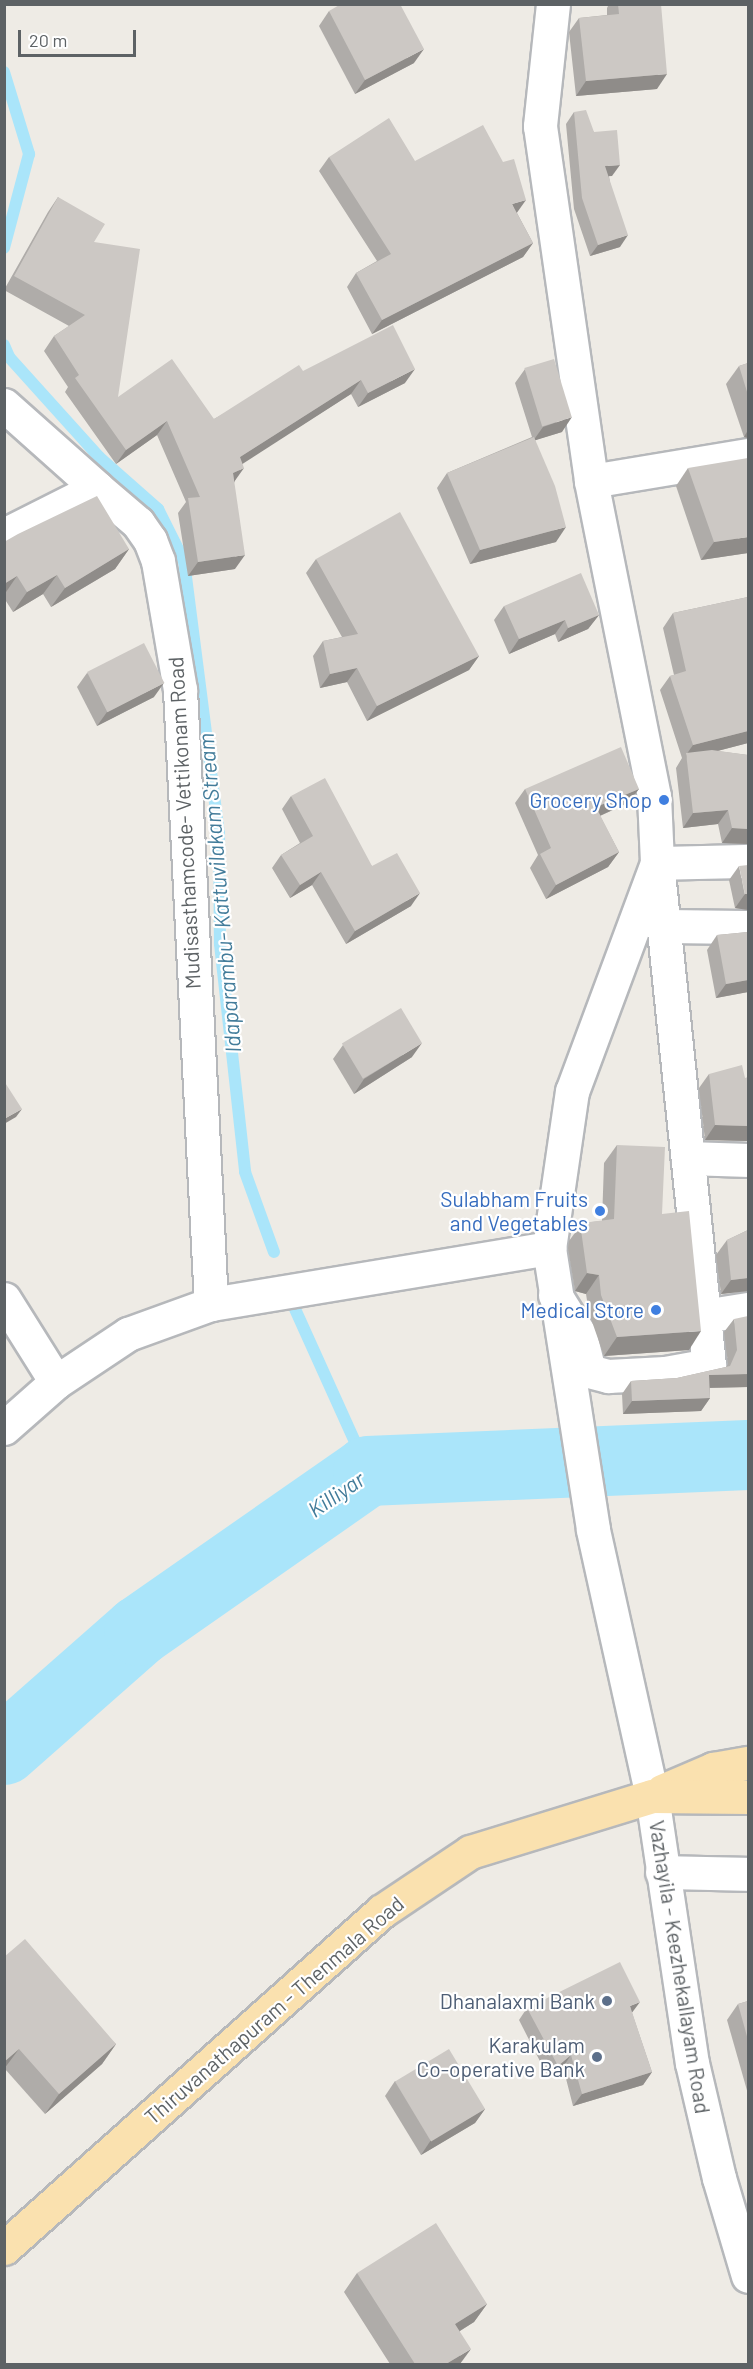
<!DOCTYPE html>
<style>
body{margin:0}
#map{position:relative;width:753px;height:2369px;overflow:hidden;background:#eeebe5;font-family:Barlow,sans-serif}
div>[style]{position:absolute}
.stream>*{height:12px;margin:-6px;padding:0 6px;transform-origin:6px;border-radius:6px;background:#aae5fa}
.river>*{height:70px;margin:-35px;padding:0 35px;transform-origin:35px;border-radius:35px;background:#aae5fa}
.roads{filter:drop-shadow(2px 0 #b6b8bb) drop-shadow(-2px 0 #b6b8bb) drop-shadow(0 2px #b6b8bb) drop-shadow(0 -2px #b6b8bb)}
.street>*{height:33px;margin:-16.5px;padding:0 16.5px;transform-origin:16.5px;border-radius:16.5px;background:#fff}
.secondary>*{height:33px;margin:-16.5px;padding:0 16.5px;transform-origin:16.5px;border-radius:16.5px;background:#fff}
.primary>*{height:33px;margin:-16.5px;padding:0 16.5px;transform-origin:16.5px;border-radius:16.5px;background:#fae1af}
.wall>*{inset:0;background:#afaca9}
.shaded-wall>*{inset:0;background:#8f8c89}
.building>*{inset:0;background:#ccc8c4;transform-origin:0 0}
.dots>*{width:16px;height:16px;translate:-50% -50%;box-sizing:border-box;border:3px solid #fff;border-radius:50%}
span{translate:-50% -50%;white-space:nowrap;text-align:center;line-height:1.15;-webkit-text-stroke:4.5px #fff;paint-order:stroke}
.shop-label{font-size:21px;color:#366cbe}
.right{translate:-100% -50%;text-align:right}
.street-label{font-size:21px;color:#5d6265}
.service-label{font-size:21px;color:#4e5e75}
.water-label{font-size:22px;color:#427c9a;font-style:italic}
.frame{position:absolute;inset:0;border:6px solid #5d6265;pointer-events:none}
.scale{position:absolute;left:18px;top:30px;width:118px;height:27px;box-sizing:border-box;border:3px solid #5d6265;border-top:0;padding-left:8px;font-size:18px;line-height:21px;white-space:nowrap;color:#5d6265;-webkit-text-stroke:4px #fff;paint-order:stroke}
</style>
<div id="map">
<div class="stream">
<i style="left:4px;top:72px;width:86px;rotate:73deg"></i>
<i style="left:29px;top:154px;width:97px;rotate:104.9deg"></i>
<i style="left:4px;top:345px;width:13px;rotate:67deg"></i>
<i style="left:9px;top:357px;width:135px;rotate:48deg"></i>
<i style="left:99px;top:457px;width:79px;rotate:41.4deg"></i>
<i style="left:158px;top:509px;width:58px;rotate:63.4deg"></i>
<i style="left:184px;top:561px;width:274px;rotate:82.7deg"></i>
<i style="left:219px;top:833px;width:111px;rotate:89.5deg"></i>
<i style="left:220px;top:944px;width:229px;rotate:83.7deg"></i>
<i style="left:245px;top:1172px;width:85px;rotate:70.1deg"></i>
<i style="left:295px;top:1309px;width:178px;rotate:65.7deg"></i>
</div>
<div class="river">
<i style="left:4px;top:1750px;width:180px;rotate:-41.4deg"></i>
<i style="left:139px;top:1631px;width:279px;rotate:-34.9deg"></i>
<i style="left:368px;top:1471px;width:380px;rotate:-2.4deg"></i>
</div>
<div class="roads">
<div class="street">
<i style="left:4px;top:405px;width:125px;rotate:41.7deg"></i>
<i style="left:591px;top:481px;width:159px;rotate:-9.4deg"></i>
<i style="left:4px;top:535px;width:104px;rotate:-26.8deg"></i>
<i style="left:97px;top:488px;width:54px;rotate:40.5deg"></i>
<i style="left:138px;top:523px;width:21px;rotate:55deg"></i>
<i style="left:150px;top:540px;width:22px;rotate:69deg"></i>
<i style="left:158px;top:561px;width:131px;rotate:80.3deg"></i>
<i style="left:180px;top:690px;width:615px;rotate:87.11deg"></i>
<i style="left:211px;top:1304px;width:343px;rotate:-9.4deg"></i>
<i style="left:663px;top:926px;width:85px;rotate:0.7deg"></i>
<i style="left:688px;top:1158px;width:60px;rotate:1.9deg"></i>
<i style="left:555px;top:1295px;width:47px;rotate:58deg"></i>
<i style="left:580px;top:1335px;width:37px;rotate:76deg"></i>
<i style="left:589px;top:1371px;width:20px;rotate:15deg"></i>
<i style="left:608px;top:1376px;width:57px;rotate:-3deg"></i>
<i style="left:665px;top:1373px;width:45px;rotate:-10.3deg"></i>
<i style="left:709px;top:1365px;width:505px;rotate:-95.91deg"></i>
<i style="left:657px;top:863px;width:91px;rotate:-1.3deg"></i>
<i style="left:4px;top:1299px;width:98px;rotate:57.9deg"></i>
<i style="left:704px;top:1316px;width:45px;rotate:-9deg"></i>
<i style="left:4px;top:1428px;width:69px;rotate:-41.5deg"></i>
<i style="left:56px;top:1382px;width:87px;rotate:-33.7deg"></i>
<i style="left:128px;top:1334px;width:88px;rotate:-19.9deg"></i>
<i style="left:662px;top:1872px;width:86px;rotate:1.3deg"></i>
</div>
<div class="secondary">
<i style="left:553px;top:4px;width:123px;rotate:96.1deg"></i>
<i style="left:540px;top:126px;width:359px;rotate:81.8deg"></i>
<i style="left:591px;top:481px;width:321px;rotate:78.7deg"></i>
<i style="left:654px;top:796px;width:67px;rotate:87.4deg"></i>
<i style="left:657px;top:863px;width:243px;rotate:110.4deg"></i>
<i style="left:572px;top:1091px;width:159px;rotate:98.3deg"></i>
<i style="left:549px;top:1248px;width:285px;rotate:81.1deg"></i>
<i style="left:593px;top:1530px;width:272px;rotate:77.5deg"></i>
<i style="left:652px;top:1796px;width:270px;rotate:81.5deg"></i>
<i style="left:692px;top:2063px;width:118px;rotate:76.8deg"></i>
<i style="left:719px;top:2178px;width:102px;rotate:73.5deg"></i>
</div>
<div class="primary">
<i style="left:662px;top:1791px;width:56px;rotate:-23.3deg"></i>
<i style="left:713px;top:1769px;width:36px;rotate:-10deg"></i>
<i style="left:4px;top:2248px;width:506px;rotate:-41.72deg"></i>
<i style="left:382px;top:1911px;width:106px;rotate:-33.8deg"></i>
<i style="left:470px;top:1852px;width:190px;rotate:-17.1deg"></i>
<i style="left:652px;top:1796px;width:96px;rotate:0.6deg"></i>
</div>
</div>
<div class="wall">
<i style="clip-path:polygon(609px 4px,661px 4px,657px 89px,576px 96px,569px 32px,579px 18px,607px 15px,607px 8px)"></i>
<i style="clip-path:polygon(329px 11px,414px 63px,355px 94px,319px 26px)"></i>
<i style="clip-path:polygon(574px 112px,594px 132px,612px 176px,609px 176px,620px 247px,590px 256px,574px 209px,566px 124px)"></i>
<i style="clip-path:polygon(329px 157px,415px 161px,517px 213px,533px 243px,523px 257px,372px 334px,347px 287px,356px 273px,377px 261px,319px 171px)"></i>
<i style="clip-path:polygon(58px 197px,94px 242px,118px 397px,214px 419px,303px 371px,405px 383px,358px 407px,351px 394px,242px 463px,234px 483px,235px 569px,188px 576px,178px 513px,186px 502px,157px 435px,116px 464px,65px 392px,68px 387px,44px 351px,54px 336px,69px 326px,4px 290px,48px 212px)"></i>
<i style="clip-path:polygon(748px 363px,748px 438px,744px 437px,726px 384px,739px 366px)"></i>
<i style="clip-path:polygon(525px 369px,562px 432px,535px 440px,556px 542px,470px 564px,437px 488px,447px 473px,532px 437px,515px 383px)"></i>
<i style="clip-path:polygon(688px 468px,748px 553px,701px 560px,676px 486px)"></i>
<i style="clip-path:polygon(4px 542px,129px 549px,115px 569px,51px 607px,43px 594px,13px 612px,4px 598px)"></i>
<i style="clip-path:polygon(316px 559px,479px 656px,469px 670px,367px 721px,347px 682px,320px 688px,313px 656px,323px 641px,342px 637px,306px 573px)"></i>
<i style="clip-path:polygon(748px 597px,748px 743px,717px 751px,748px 755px,748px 844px,722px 843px,718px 824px,683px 828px,676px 768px,682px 758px,660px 690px,670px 676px,674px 675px,663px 628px,673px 613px)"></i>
<i style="clip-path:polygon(504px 606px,599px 615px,588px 629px,558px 642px,555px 634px,509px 654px,494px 620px)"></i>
<i style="clip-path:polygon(87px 673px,154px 697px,97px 726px,77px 687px)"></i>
<i style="clip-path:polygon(525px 789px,639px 789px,628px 803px,600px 816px,619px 852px,608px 867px,546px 899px,530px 868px,538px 855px,515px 803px)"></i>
<i style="clip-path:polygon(291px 796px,372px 866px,411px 906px,346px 944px,312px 885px,290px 898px,272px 868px,281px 855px,300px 843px,282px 809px)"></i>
<i style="clip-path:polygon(739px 866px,748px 910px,735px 908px,729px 880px)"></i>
<i style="clip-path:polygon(748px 932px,748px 992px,716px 998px,707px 950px,717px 935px)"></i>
<i style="clip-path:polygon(343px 1045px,412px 1057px,354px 1094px,333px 1059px)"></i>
<i style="clip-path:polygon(709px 1074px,745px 1078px,748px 1141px,705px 1140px,699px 1088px)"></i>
<i style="clip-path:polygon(617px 1145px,662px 1214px,689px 1350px,604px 1356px,589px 1313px,586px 1294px,575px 1291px,568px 1248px,569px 1241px,582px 1223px,602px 1221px,604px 1163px)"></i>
<i style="clip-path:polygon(748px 1230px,748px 1291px,721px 1294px,716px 1255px,727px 1240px)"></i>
<i style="clip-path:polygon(734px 1319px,748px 1387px,710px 1388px,710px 1398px,701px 1411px,623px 1414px,622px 1394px,631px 1381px,677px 1378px,726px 1367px,728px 1364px,724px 1332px)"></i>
<i style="clip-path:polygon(4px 1957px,116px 2044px,102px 2064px,45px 2114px,5px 2069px)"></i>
<i style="clip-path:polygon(748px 2001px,748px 2094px,727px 2020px,738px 2004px)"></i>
<i style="clip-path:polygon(527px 2008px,632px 2013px,652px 2072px,643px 2085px,573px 2106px,563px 2067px,549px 2079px,519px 2020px)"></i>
<i style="clip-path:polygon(395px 2081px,485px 2109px,475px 2123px,421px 2155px,385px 2096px)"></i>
<i style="clip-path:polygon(357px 2273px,487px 2304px,474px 2322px,460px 2331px,460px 2364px,390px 2364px,344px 2292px)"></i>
</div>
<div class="shaded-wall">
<i style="clip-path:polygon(424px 49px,414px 63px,355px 94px,365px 80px)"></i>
<i style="clip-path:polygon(667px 74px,657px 89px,576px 96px,586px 81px)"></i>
<i style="clip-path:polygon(620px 165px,612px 176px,597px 177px,605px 166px)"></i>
<i style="clip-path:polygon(526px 200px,516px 214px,512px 204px)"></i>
<i style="clip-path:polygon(628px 235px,620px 247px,590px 256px,598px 245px)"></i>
<i style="clip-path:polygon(533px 243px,523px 257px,372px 334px,382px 320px)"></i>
<i style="clip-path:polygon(415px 369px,405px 383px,358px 407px,368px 393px)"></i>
<i style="clip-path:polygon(361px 380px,351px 394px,230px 472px,240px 457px)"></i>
<i style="clip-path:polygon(572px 417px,562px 432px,533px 441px,543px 427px)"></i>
<i style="clip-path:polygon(167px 421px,157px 435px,116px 464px,126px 450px)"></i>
<i style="clip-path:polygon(748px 430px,748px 438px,744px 437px)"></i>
<i style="clip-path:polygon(244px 468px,234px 482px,233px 473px)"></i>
<i style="clip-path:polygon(566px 527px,556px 542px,470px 564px,480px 550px)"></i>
<i style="clip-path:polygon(748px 537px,748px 553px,701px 560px,714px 542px)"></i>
<i style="clip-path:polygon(129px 549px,115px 569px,51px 607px,65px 588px)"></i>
<i style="clip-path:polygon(245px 555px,235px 569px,188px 576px,198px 562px)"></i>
<i style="clip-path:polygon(57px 575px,43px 594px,13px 612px,27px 592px)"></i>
<i style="clip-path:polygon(17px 576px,4px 595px,4px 584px)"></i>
<i style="clip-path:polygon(599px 615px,588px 629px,558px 642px,568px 628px)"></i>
<i style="clip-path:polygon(565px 620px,555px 634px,509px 654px,519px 639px)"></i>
<i style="clip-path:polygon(479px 656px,469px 670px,367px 721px,377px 706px)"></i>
<i style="clip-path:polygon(357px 668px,347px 682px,320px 688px,330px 674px)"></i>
<i style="clip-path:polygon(164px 683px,154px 697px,97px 726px,107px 712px)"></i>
<i style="clip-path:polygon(748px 731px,748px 743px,687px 759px,686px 755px,693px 745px)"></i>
<i style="clip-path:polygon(639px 789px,628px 803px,586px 822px,596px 807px)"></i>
<i style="clip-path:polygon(728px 810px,718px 824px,683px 828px,693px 813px)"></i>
<i style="clip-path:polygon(732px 828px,748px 829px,748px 844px,722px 843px)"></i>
<i style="clip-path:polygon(619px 852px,608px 867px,546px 899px,556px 885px)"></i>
<i style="clip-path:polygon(321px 872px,312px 885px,290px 898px,300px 885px)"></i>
<i style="clip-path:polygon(420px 893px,411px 906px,346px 944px,355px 931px)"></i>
<i style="clip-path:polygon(745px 894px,748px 894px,748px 910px,735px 908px)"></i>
<i style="clip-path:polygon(748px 980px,748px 992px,716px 998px,726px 984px)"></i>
<i style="clip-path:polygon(422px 1043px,412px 1057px,354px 1094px,364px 1079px)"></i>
<i style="clip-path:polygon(22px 1109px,16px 1117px,4px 1124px,4px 1119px)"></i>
<i style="clip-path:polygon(715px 1125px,748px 1126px,748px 1141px,705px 1140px)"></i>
<i style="clip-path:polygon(587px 1273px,599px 1275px,586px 1294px,575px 1291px)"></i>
<i style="clip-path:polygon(748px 1278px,748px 1291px,721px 1294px,731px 1280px)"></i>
<i style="clip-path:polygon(701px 1331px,689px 1350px,604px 1356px,617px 1337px)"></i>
<i style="clip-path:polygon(748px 1374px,748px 1387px,700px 1388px,709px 1375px)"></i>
<i style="clip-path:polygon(710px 1398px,701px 1411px,623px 1414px,632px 1401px)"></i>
<i style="clip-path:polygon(640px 2002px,631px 2014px,630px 2006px)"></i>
<i style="clip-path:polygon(116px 2044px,102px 2064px,45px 2114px,59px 2094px)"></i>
<i style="clip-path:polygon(19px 2049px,4px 2069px,4px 2062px)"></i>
<i style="clip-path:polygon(571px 2055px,563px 2067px,549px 2079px,558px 2066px)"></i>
<i style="clip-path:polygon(652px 2072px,643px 2085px,573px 2106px,582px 2094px)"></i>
<i style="clip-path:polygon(485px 2109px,475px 2123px,421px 2155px,431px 2140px)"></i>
<i style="clip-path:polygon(487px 2304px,474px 2322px,442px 2342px,455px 2324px)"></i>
<i style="clip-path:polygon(471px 2349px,460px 2364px,446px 2364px)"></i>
</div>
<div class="building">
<i style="clip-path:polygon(341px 4px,400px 4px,424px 49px,365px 80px,329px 11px)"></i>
<i style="clip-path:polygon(618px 4px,661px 4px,667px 74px,586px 81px,579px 18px,619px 14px)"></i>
<i style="clip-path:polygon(586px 110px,594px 132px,617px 130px,620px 165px,605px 166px,628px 235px,598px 245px,582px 198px,574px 112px)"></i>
<i style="clip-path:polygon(389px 118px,415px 161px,483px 125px,503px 162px,514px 159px,526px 200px,512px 204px,533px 243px,382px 320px,356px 273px,391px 254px,329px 157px)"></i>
<i style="clip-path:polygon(58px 197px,105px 224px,94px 242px,140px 249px,118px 397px,172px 359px,214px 419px,299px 365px,303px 371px,393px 325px,415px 369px,368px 393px,361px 380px,240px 457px,244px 468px,233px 473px,245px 555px,198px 562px,188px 498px,200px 497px,167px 421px,126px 450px,75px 378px,79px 375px,54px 336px,85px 315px,14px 276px)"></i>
<i style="left:554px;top:359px;width:61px;height:31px;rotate:73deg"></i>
<i style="clip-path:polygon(748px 363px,748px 395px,739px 366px)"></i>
<i style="clip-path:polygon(534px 437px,555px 486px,566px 527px,480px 550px,447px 473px)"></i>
<i style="clip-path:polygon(748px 458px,748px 537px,714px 542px,688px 468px)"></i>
<i style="clip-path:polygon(97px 496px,129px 549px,65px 588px,57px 575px,27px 592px,17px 576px,4px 584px,4px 542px,18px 534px)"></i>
<i style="clip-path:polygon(400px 512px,479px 656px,377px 706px,357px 668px,330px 674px,323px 641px,358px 634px,316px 559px)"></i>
<i style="clip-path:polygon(581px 573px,599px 615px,568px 628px,565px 620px,519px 639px,504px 606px)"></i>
<i style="clip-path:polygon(748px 597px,748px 731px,693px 745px,670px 676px,686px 671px,673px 613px)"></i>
<i style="left:144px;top:643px;width:45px;height:64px;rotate:63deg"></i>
<i style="clip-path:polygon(621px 747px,639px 789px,596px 807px,619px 852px,556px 885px,540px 854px,551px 848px,525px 789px)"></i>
<i style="clip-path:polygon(712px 750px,748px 755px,748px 829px,732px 828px,728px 810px,693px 813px,686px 753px)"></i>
<i style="clip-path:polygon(325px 778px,372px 866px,397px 853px,420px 893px,355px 931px,321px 872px,300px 885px,281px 855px,313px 836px,291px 796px)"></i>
<i style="clip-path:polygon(748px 865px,748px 894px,745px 894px,739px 866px)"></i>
<i style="clip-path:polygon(748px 932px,748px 980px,726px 984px,717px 935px)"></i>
<i style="left:401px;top:1008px;width:41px;height:69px;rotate:59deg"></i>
<i style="clip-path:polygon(742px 1065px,745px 1078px,748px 1077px,748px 1126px,715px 1125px,709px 1074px)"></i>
<i style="clip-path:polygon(4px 1081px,22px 1109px,4px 1119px)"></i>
<i style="clip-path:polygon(617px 1145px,665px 1147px,662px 1214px,689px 1211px,701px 1331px,617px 1337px,601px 1295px,599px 1275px,587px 1273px,581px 1230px,582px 1223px,614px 1219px)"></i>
<i style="clip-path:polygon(748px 1230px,748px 1278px,731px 1280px,727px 1240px)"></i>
<i style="clip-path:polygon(748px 1316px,748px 1374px,709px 1375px,710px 1398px,632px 1401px,631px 1381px,677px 1378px,730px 1366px,737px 1350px,734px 1319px)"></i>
<i style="clip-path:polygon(25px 1939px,116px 2044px,59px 2094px,19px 2049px,4px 2062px,4px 1957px)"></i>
<i style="clip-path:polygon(620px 1962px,640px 2002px,630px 2006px,652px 2072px,582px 2094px,571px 2055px,558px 2066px,527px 2008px)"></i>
<i style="clip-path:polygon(748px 2001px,748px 2040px,738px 2004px)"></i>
<i style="left:449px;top:2049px;width:70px;height:63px;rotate:59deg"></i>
<i style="clip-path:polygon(436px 2223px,487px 2304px,455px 2324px,471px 2349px,446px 2364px,415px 2364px,357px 2273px)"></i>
</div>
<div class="dots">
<i style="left:664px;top:800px;background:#3f7fe0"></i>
<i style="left:600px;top:1211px;background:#3f7fe0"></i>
<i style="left:656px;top:1310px;background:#3f7fe0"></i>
<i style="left:607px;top:2001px;background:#5c6f8a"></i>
<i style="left:597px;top:2057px;background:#5c6f8a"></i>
</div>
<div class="shop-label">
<span class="right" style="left:652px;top:800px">Grocery Shop</span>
<span class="right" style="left:588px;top:1211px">Sulabham Fruits<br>and Vegetables</span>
<span class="right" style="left:644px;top:1310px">Medical Store</span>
</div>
<div class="street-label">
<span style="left:184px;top:823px;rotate:-93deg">Mudisasthamcode- Vettikonam Road</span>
<span style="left:680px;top:1967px;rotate:81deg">Vazhayila - Keezhekallayam Road</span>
<span style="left:274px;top:2010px;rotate:-41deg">Thiruvanathapuram - Thenmala Road</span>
</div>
<div class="service-label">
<span class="right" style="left:595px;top:2001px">Dhanalaxmi Bank</span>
<span class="right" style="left:585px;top:2057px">Karakulam<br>Co-operative Bank</span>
</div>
<div class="water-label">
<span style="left:219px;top:893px;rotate:-95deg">Idaparambu- Kattuvilakam Stream</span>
<span style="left:336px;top:1494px;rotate:-34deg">Killiyar</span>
</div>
<div class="frame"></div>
<div class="scale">20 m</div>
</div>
